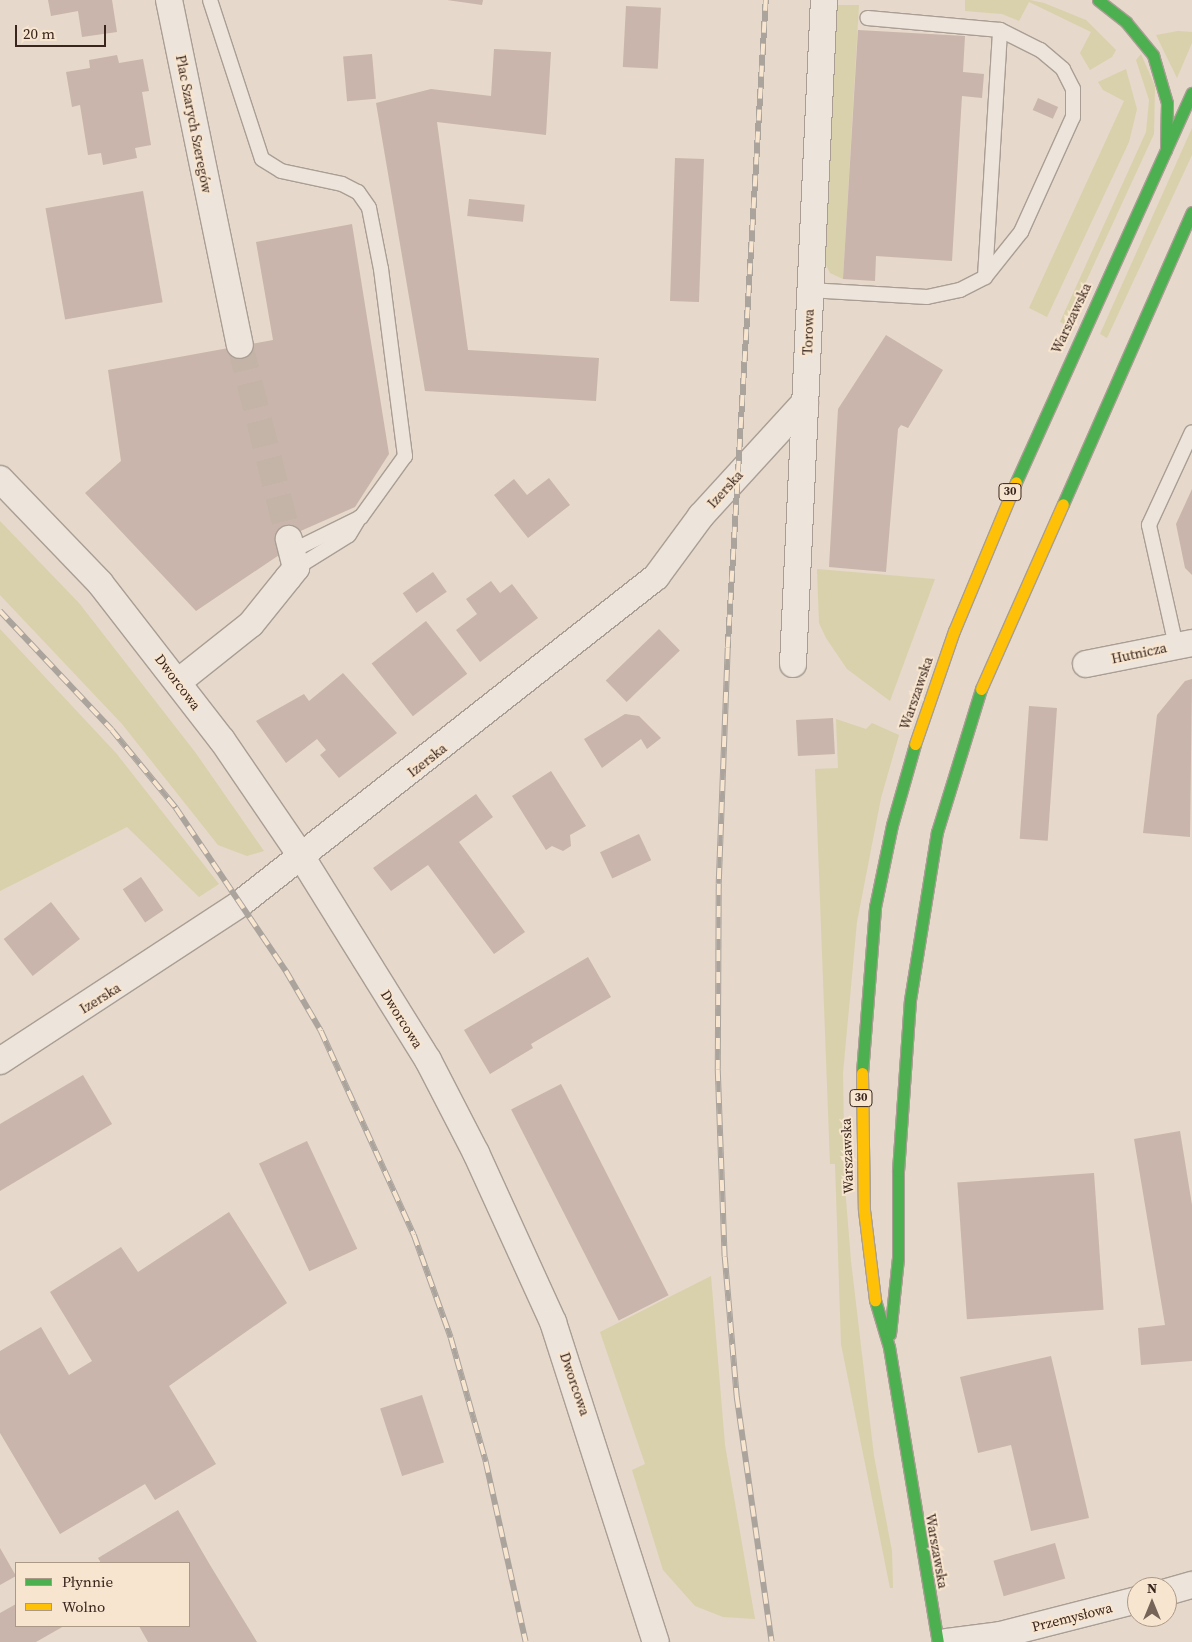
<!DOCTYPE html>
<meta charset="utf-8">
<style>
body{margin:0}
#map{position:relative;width:1192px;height:1642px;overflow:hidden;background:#e6d8ca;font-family:"Source Serif 4",serif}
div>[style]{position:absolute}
.green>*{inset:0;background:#d9d1ab}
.building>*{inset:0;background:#c9b5ab;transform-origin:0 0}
.street-tunnel>*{height:26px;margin-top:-13px;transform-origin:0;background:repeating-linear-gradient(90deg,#c3b4a7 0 26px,transparent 0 39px)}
.roads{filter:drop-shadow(1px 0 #aa9e94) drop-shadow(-1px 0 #aa9e94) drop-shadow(0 1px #aa9e94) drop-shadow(0 -1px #aa9e94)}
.lane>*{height:14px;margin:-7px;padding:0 7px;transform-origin:7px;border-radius:7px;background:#ede5dc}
.street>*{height:26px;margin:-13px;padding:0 13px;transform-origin:13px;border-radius:13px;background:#ede5dc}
.fast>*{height:11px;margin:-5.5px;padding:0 5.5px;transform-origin:5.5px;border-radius:5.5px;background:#4caf50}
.slow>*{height:11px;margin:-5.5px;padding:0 5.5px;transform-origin:5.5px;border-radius:5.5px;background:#ffc107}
.rail>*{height:5.5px;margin-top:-2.75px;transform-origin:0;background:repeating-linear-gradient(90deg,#f8e5cf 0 11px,#aba49d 0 22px);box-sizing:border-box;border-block:1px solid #aba49d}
span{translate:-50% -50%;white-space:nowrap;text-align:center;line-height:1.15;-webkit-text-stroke:4px #f8e5cf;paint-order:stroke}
.shield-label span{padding:1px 4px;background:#f8e5cf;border:1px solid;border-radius:4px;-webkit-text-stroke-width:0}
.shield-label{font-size:12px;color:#39251c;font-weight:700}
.street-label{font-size:14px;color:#39251c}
.legend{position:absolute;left:15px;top:1562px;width:175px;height:65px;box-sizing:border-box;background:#f8e5cf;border:1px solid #ac9887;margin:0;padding:6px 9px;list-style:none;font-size:15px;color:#39251c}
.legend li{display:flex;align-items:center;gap:10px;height:25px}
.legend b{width:25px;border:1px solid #ac9887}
.north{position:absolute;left:1127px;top:1577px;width:50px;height:50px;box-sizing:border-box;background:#f8e5cf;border:1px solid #ac9887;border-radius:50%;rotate:0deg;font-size:14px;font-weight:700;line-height:20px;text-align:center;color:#39251c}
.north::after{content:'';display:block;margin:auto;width:18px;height:22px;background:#766459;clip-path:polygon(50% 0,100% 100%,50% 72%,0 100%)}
.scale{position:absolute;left:15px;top:25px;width:91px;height:22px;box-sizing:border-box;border:2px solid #39251c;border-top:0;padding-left:6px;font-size:15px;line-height:18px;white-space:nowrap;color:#39251c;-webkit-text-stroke:4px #f8e5cf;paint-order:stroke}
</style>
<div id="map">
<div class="green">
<i style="clip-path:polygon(965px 0,1030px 0,1044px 3px,1086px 20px,1116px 50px,1112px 57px,1090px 70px,1080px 53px,1091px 32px,1029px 2px,1019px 21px,1002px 14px,965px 11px)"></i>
<i style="clip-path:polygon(834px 5px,859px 5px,843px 279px,830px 273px,823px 259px)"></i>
<i style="clip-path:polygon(1178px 31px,1192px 32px,1192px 43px,1177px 78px,1156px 35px)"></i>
<i style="clip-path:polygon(1141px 54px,1155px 86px,1154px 134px,1066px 325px,1060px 322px,1146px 132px,1149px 100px,1136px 60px)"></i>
<i style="clip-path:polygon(1126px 69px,1137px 109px,1129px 142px,1047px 317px,1029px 308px,1124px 101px,1103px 90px,1098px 82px)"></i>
<i style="clip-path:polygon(1192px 128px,1192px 155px,1107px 338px,1100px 334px)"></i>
<i style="clip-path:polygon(0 521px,79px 603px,195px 752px,264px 851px,247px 856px,218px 845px,122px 724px,0 595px)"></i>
<i style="clip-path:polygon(817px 569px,935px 579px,890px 701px,847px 669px,826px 638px,819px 623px)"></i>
<i style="clip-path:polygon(0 629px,116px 753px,219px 884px,199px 897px,127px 827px,0 891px)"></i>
<i style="clip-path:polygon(836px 719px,866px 729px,872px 723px,899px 735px,881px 798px,857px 922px,843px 1073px,845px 1187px,851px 1261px,874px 1456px,892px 1551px,893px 1588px,890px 1588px,841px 1344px,835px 1164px,830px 1164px,815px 769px,838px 768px)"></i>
<i style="clip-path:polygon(711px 1276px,725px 1445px,755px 1619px,723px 1617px,695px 1606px,663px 1570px,632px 1470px,645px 1464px,600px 1332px)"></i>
</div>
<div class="building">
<i style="clip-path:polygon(48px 0,112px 0,117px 32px,82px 37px,78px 11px,51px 16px)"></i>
<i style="clip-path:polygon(447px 0,483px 0,482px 5px)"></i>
<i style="left:626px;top:6px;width:35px;height:61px;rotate:3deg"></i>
<i style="clip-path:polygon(858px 30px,965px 36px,963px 72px,984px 74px,982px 98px,962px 96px,952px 261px,876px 256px,875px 281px,843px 279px)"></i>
<i style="clip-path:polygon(494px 49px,551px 52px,546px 135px,437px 122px,468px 350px,599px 358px,596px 401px,425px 391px,376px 103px,431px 89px,491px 96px)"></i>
<i style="left:372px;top:54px;width:45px;height:29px;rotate:85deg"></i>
<i style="clip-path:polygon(117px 55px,119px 63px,143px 59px,149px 91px,142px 92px,151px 145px,135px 148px,137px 158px,103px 165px,101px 153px,88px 155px,80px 105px,72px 107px,66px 72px,90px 68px,89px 60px)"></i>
<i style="left:1038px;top:98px;width:22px;height:13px;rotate:24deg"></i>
<i style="left:675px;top:158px;width:29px;height:143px;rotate:2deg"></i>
<i style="left:143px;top:191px;width:113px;height:99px;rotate:80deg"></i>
<i style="left:469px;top:199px;width:56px;height:17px;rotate:6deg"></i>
<i style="clip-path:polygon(352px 224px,389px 454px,355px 507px,287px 537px,285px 551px,196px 611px,85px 493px,121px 461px,108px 370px,273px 340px,256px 242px)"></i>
<i style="clip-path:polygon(886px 335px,943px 370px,908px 428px,901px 425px,898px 429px,886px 572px,829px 567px,838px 409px)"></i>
<i style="clip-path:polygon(549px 478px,570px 505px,528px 538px,494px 495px,514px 479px,527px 495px)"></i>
<i style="clip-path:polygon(1192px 489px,1192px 575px,1185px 568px,1176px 524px)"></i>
<i style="left:433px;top:572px;width:24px;height:37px;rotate:55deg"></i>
<i style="clip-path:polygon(491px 581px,500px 593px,512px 584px,538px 618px,480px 662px,456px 630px,477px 614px,466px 599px)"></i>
<i style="left:426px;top:621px;width:67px;height:69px;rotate:52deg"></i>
<i style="left:659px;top:629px;width:30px;height:74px;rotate:46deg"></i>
<i style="clip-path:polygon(343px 673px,397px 733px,339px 778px,320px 755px,326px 750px,317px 739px,286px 763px,256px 721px,304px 694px,309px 701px)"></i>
<i style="clip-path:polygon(1192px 679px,1190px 837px,1143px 833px,1157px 715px,1185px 681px)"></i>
<i style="left:1029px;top:706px;width:28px;height:133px;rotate:4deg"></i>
<i style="clip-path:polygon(625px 714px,639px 716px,661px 738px,647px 749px,641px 739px,602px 768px,584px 739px)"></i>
<i style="left:833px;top:718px;width:36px;height:37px;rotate:87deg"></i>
<i style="clip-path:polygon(551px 771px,586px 826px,570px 835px,571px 846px,563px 851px,552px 846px,546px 850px,512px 796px)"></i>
<i style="clip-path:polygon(476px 794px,493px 817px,459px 842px,525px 932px,494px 954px,428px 865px,391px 891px,373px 868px)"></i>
<i style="left:639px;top:834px;width:29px;height:43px;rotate:65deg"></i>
<i style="left:141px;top:877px;width:40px;height:22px;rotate:56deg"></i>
<i style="left:51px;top:902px;width:47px;height:60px;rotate:52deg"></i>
<i style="clip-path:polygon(588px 957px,611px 997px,531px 1044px,533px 1048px,490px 1074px,464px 1030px)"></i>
<i style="clip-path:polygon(83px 1075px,112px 1124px,0 1191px,0 1124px)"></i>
<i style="left:561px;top:1084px;width:237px;height:56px;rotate:63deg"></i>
<i style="clip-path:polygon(1180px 1131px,1192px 1205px,1192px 1361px,1141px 1365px,1138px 1328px,1165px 1325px,1134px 1139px)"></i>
<i style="left:307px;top:1141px;width:119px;height:53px;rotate:65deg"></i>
<i style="left:1094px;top:1173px;width:137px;height:137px;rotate:86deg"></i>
<i style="clip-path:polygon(229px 1212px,287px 1303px,169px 1386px,216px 1464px,155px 1500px,145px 1484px,60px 1534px,0 1433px,0 1351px,41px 1327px,69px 1375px,92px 1361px,50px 1292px,121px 1247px,138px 1272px)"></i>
<i style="clip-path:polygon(1051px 1356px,1089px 1518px,1031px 1531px,1011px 1445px,978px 1453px,960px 1377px)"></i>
<i style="left:422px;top:1395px;width:71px;height:44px;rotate:72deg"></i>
<i style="clip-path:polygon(178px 1510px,210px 1565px,257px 1642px,148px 1642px,139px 1626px,189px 1626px,189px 1563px,101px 1563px,98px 1558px)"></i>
<i style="left:1055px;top:1543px;width:37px;height:64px;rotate:74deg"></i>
<i style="clip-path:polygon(0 1548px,16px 1576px,0 1585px)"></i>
<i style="clip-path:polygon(16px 1604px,16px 1626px,64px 1626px,36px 1642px,0 1642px,0 1613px)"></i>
</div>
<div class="street-tunnel">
<i style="left:240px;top:345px;width:200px;rotate:75.8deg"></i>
</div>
<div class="roads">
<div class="lane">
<i style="left:210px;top:0;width:167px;rotate:71.9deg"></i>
<i style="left:262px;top:159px;width:22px;rotate:32deg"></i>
<i style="left:281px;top:171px;width:62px;rotate:12deg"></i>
<i style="left:342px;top:184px;width:18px;rotate:27deg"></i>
<i style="left:358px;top:192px;width:19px;rotate:55deg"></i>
<i style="left:369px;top:208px;width:62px;rotate:78.9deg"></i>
<i style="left:381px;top:269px;width:189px;rotate:82.7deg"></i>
<i style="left:405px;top:456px;width:75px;rotate:125.8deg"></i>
<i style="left:361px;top:517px;width:77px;rotate:153.8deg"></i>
<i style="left:985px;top:277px;width:247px;rotate:-86.5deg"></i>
<i style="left:809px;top:290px;width:118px;rotate:3.4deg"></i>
<i style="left:927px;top:297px;width:34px;rotate:-12deg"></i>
<i style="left:960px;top:290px;width:28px;rotate:-27deg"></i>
<i style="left:985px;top:277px;width:58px;rotate:-51.3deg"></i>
<i style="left:1021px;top:232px;width:126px;rotate:-65.7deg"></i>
<i style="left:1073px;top:117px;width:28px;rotate:-90deg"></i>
<i style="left:1073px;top:89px;width:22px;rotate:-117deg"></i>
<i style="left:1063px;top:69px;width:30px;rotate:-140deg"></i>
<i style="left:1040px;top:50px;width:45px;rotate:-153.4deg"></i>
<i style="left:1000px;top:30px;width:133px;rotate:-174.8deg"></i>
<i style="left:296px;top:568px;width:62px;rotate:-31.9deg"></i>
<i style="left:349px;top:535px;width:21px;rotate:-59deg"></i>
<i style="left:1176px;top:646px;width:124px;rotate:-102.6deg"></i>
<i style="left:1149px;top:525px;width:102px;rotate:-65.2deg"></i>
</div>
<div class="street">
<i style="left:169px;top:0;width:352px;rotate:78.4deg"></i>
<i style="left:0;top:479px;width:144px;rotate:46.1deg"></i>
<i style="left:100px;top:583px;width:199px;rotate:52.2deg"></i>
<i style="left:222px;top:740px;width:140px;rotate:55.7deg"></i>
<i style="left:301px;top:856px;width:240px;rotate:58.1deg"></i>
<i style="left:428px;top:1060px;width:105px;rotate:62.7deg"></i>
<i style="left:476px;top:1153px;width:186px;rotate:65.5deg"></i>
<i style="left:553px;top:1322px;width:336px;rotate:72.2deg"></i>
<i style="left:793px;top:664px;width:665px;rotate:-87.33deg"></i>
<i style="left:1086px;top:664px;width:108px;rotate:-11.2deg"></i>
<i style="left:178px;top:682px;width:93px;rotate:-38.5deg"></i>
<i style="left:251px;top:624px;width:59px;rotate:-51.2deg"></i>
<i style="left:288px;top:578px;width:13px;rotate:-51deg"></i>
<i style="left:296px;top:568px;width:30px;rotate:-104deg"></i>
<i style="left:0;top:1061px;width:288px;rotate:-33.2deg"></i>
<i style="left:241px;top:903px;width:528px;rotate:-38.15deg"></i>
<i style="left:656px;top:577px;width:76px;rotate:-53.6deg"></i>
<i style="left:701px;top:516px;width:154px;rotate:-47.6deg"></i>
<i style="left:1167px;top:1592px;width:26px;rotate:-16deg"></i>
<i style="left:947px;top:1642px;width:53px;rotate:-7.5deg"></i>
<i style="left:1000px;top:1635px;width:141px;rotate:-14.3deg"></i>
</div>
<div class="fast">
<i style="left:1098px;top:0;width:36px;rotate:38deg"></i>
<i style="left:1126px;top:22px;width:43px;rotate:50.7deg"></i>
<i style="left:1153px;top:55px;width:50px;rotate:73.7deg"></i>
<i style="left:1167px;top:103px;width:47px;rotate:91.2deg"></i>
<i style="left:1016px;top:482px;width:427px;rotate:-65.7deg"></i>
<i style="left:1063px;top:504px;width:319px;rotate:-66.2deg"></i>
<i style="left:862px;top:1073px;width:167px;rotate:-85.5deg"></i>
<i style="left:875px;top:907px;width:84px;rotate:-78.3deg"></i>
<i style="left:892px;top:825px;width:84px;rotate:-74.1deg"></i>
<i style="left:875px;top:1300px;width:49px;rotate:73.4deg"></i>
<i style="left:889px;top:1347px;width:299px;rotate:80.6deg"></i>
<i style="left:890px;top:1334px;width:76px;rotate:-84deg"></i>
<i style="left:898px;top:1258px;width:87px;rotate:-90deg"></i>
<i style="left:898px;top:1171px;width:171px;rotate:-86deg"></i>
<i style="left:910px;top:1000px;width:170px;rotate:-80.9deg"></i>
<i style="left:937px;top:832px;width:150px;rotate:-72.9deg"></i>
</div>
<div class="slow">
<i style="left:981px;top:689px;width:202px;rotate:-66.1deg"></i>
<i style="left:915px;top:744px;width:120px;rotate:-71deg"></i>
<i style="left:954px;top:631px;width:161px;rotate:-67.4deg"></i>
<i style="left:862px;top:1073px;width:137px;rotate:89.2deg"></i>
<i style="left:864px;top:1210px;width:91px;rotate:83deg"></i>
</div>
</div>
<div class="rail">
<i style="left:766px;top:0;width:649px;rotate:93.36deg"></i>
<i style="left:728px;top:648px;width:236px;rotate:92.2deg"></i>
<i style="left:719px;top:884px;width:186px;rotate:90.3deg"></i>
<i style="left:718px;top:1070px;width:187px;rotate:87.9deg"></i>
<i style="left:725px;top:1257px;width:141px;rotate:85.1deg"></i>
<i style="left:737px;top:1397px;width:247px;rotate:81.9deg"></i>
<i style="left:0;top:611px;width:163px;rotate:46.7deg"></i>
<i style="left:112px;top:730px;width:101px;rotate:50.6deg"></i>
<i style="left:176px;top:808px;width:197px;rotate:56deg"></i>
<i style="left:286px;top:971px;width:69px;rotate:59.7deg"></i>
<i style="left:321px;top:1031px;width:224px;rotate:65.5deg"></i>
<i style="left:414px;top:1235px;width:109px;rotate:70.2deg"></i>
<i style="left:451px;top:1338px;width:129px;rotate:74.2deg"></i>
<i style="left:486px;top:1462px;width:184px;rotate:77.5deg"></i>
</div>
<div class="shield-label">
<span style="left:1010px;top:492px">30</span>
<span style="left:861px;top:1098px">30</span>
</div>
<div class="street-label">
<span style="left:194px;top:124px;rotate:79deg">Plac Szarych Szeregów</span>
<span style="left:1071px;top:318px;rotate:-65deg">Warszawska</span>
<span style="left:808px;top:332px;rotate:-88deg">Torowa</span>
<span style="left:725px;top:489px;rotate:-48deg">Izerska</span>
<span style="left:1139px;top:653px;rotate:-12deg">Hutnicza</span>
<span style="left:178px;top:682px;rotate:53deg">Dworcowa</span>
<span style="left:916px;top:693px;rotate:-71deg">Warszawska</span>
<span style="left:427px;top:760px;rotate:-38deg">Izerska</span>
<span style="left:100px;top:998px;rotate:-32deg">Izerska</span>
<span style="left:402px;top:1019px;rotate:58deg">Dworcowa</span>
<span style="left:847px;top:1156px;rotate:-92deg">Warszawska</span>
<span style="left:575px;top:1384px;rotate:71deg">Dworcowa</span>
<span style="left:937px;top:1551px;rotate:80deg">Warszawska</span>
<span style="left:1072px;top:1617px;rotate:-14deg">Przemysłowa</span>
</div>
<ul class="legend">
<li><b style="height:6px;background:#4caf50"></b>Płynnie</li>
<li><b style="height:6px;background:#ffc107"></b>Wolno</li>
</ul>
<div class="north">N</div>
<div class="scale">20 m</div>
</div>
